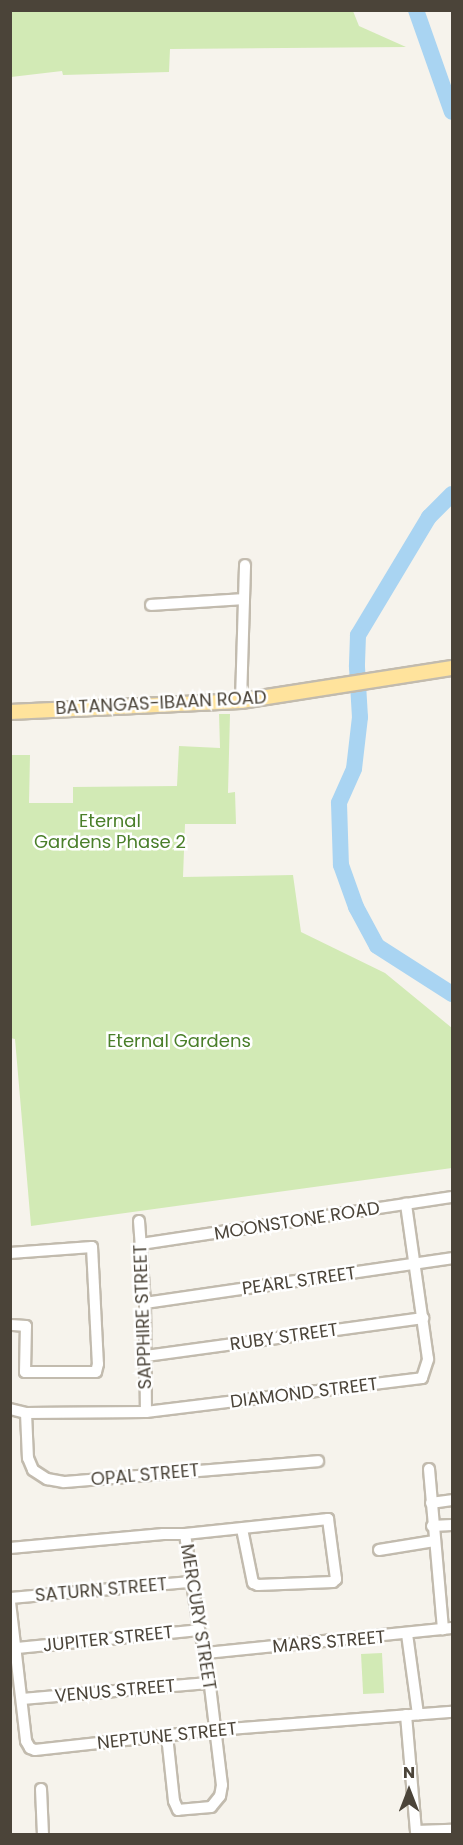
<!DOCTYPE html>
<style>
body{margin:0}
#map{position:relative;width:463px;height:1845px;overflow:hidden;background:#f6f3ec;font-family:Poppins,sans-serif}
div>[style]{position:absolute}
.green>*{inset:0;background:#d2eab5;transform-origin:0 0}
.river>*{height:16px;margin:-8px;padding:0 8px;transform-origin:8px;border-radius:8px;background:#a9d4f2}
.roads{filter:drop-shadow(2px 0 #c2bbae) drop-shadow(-2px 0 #c2bbae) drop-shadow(0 2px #c2bbae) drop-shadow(0 -2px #c2bbae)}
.minor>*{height:10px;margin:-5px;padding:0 5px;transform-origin:5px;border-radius:5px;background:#fff}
.major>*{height:14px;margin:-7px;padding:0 7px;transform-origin:7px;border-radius:7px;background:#ffe39c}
span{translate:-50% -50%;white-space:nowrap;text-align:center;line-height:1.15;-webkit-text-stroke:5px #fff;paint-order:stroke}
.street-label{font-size:18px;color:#4b4439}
.park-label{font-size:18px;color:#4a7f2a}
.frame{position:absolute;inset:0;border:12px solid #4b4439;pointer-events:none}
.north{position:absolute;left:379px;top:1761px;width:60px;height:60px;-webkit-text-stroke:4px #fff;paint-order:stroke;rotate:0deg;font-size:16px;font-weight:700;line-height:24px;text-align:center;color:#4b4439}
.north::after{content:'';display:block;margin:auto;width:21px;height:27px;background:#4b4439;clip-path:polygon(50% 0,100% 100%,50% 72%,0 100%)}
</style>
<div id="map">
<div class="green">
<i style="clip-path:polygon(10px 11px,353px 11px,359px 26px,406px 47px,170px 49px,169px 72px,63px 75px,62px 71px,11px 77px)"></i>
<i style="clip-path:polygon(219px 714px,230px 714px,228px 793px,235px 792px,236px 824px,185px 824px,183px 877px,293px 875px,301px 932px,385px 973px,452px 1028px,452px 1168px,31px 1226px,15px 1039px,10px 1038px,11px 755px,30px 755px,29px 803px,73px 803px,73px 787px,177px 786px,179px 746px,220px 748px)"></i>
<i style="left:382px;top:1653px;width:40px;height:21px;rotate:87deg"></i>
</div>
<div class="river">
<i style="left:416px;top:10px;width:108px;rotate:70.6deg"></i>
<i style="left:452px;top:494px;width:33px;rotate:135deg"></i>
<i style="left:429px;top:517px;width:138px;rotate:121deg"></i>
<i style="left:358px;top:635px;width:32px;rotate:92deg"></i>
<i style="left:357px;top:667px;width:50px;rotate:86.6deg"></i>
<i style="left:360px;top:717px;width:52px;rotate:96.6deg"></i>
<i style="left:354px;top:769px;width:37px;rotate:114deg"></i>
<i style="left:339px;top:803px;width:62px;rotate:88.2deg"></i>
<i style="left:341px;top:865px;width:45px;rotate:70.3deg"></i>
<i style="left:356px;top:907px;width:44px;rotate:61.7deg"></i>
<i style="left:377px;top:946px;width:89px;rotate:32.6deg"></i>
</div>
<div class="roads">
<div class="minor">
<i style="left:151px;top:605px;width:93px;rotate:-3.7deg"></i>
<i style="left:241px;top:701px;width:136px;rotate:-88.3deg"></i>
<i style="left:139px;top:1221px;width:82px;rotate:85.8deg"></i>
<i style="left:145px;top:1303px;width:109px;rotate:89.5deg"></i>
<i style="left:141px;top:1244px;width:315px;rotate:-8.6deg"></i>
<i style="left:10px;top:1253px;width:82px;rotate:-4.2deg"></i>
<i style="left:92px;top:1247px;width:117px;rotate:87.1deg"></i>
<i style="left:98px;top:1364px;width:8px;rotate:104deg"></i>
<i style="left:96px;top:1372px;width:71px;rotate:180deg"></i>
<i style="left:25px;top:1372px;width:46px;rotate:-88.8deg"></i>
<i style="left:26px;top:1326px;width:16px;rotate:-176deg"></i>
<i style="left:145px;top:1303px;width:310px;rotate:-8.3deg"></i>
<i style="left:146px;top:1356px;width:280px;rotate:-7.8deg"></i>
<i style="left:10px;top:1409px;width:16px;rotate:14deg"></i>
<i style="left:26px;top:1413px;width:120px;rotate:-0.5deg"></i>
<i style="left:146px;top:1412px;width:278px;rotate:-7deg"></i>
<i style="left:422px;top:1378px;width:20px;rotate:-72deg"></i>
<i style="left:428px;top:1359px;width:157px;rotate:-98.1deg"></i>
<i style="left:26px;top:1413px;width:45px;rotate:87.5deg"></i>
<i style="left:28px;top:1458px;width:13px;rotate:67deg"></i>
<i style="left:33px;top:1470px;width:17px;rotate:33deg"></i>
<i style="left:47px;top:1479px;width:17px;rotate:10deg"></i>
<i style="left:64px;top:1482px;width:255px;rotate:-4.7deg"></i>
<i style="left:429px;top:1469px;width:161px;rotate:85deg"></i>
<i style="left:431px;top:1503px;width:21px;rotate:-8deg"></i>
<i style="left:432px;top:1526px;width:20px;rotate:-3deg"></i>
<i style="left:185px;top:1534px;width:144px;rotate:-6deg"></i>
<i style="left:328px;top:1519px;width:61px;rotate:82.4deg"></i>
<i style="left:336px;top:1579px;width:4px;rotate:135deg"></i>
<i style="left:333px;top:1582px;width:75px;rotate:177.7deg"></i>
<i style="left:258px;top:1585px;width:5px;rotate:-158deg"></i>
<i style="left:253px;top:1583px;width:55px;rotate:-101.5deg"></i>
<i style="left:10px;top:1548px;width:154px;rotate:-5.2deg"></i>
<i style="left:163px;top:1534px;width:22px"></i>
<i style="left:185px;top:1534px;width:97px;rotate:81.7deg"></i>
<i style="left:199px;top:1630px;width:24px;rotate:73deg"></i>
<i style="left:206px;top:1653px;width:133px;rotate:83.1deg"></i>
<i style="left:222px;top:1785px;width:11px;rotate:100deg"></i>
<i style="left:220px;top:1796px;width:14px;rotate:129deg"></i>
<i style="left:211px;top:1807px;width:33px;rotate:175deg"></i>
<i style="left:178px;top:1810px;width:10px;rotate:-114deg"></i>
<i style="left:174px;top:1801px;width:65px;rotate:-96.1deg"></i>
<i style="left:379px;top:1550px;width:56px;rotate:-9.3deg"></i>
<i style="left:10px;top:1598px;width:182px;rotate:-5.1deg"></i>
<i style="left:10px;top:1602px;width:140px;rotate:83.4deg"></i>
<i style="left:26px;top:1741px;width:8px;rotate:60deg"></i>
<i style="left:30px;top:1748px;width:5px;rotate:22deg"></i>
<i style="left:35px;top:1750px;width:182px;rotate:-6.3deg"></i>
<i style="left:216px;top:1730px;width:237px;rotate:-4.4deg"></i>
<i style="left:407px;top:1634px;width:81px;rotate:82.2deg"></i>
<i style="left:17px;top:1648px;width:183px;rotate:-5.6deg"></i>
<i style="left:206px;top:1653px;width:247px;rotate:-5.8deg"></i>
<i style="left:22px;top:1699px;width:187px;rotate:-4.9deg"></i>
<i style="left:406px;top:1715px;width:116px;rotate:85.1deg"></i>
<i style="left:416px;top:1831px;width:36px;rotate:-2deg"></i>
<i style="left:41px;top:1789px;width:45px;rotate:87.5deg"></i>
</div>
<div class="major">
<i style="left:10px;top:712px;width:231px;rotate:-2.7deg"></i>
<i style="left:241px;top:701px;width:214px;rotate:-8.9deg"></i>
</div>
</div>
<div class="street-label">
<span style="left:161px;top:703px;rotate:-3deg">BATANGAS-IBAAN ROAD</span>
<span style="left:297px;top:1221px;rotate:-9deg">MOONSTONE ROAD</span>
<span style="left:299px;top:1281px;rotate:-8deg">PEARL STREET</span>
<span style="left:143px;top:1317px;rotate:-92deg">SAPPHIRE STREET</span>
<span style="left:284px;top:1337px;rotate:-8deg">RUBY STREET</span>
<span style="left:304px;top:1393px;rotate:-7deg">DIAMOND STREET</span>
<span style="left:145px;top:1475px;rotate:-5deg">OPAL STREET</span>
<span style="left:101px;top:1590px;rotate:-5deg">SATURN STREET</span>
<span style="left:198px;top:1617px;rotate:81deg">MERCURY STREET</span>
<span style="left:108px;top:1639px;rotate:-6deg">JUPITER STREET</span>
<span style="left:329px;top:1642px;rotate:-5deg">MARS STREET</span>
<span style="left:115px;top:1691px;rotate:-5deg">VENUS STREET</span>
<span style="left:167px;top:1736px;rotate:-6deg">NEPTUNE STREET</span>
</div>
<div class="park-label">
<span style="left:110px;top:832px">Eternal<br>Gardens Phase 2</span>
<span style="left:179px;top:1041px">Eternal Gardens</span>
</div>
<div class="frame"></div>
<div class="north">N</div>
</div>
